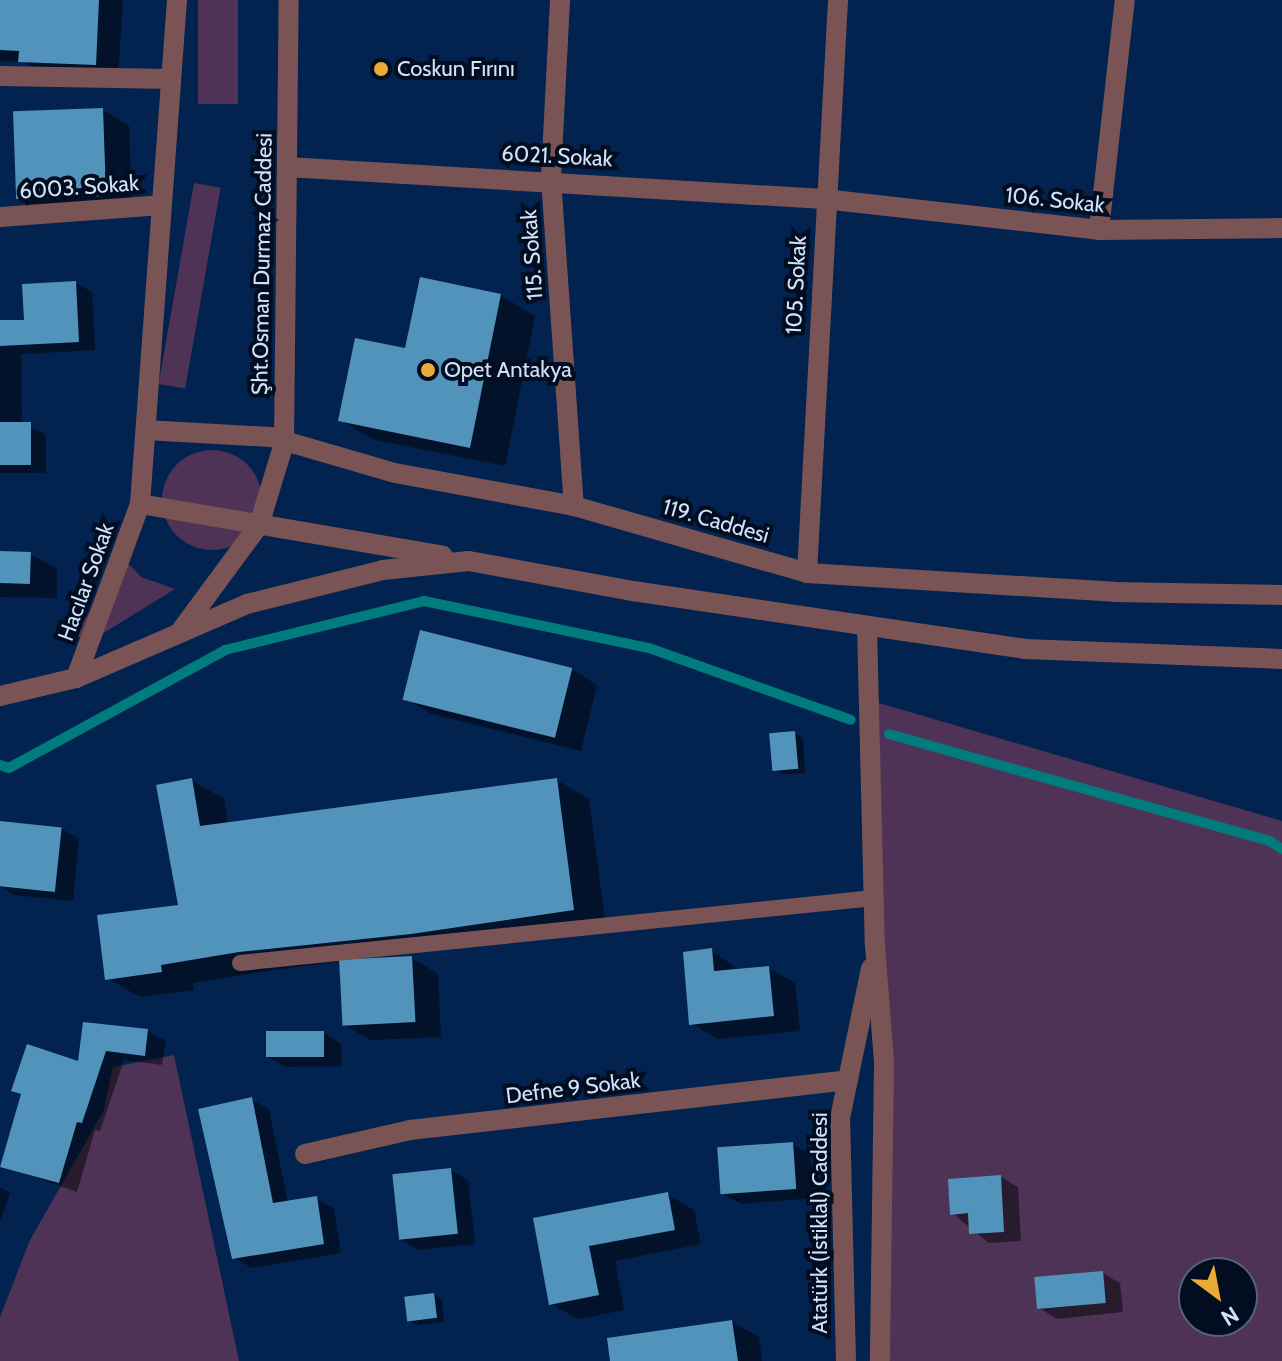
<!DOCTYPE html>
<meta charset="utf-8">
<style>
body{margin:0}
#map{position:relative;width:1282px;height:1361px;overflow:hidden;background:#02224f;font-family:Cabin,sans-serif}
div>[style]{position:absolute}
.green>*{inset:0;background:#4e3357;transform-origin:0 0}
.round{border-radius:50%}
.shadow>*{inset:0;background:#0007}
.stream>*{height:10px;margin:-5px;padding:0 5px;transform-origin:5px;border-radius:5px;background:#007b7e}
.building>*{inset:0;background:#5293bc;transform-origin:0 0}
.service>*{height:16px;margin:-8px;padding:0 8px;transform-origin:8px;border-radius:8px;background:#7a5455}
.minor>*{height:20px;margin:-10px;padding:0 10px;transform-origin:10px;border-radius:10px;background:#7a5455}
.tertiary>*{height:20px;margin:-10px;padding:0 10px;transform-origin:10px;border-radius:10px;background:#7a5455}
.dots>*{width:22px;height:22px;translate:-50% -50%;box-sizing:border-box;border:4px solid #020d20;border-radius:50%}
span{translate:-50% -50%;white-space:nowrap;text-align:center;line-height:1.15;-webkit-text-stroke:8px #020d20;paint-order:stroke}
.poi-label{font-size:22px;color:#d2e2fa}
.left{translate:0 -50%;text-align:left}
.street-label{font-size:22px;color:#d2e2fa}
.north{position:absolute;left:1178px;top:1257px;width:80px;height:80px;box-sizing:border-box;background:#020d20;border:2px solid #556277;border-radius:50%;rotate:148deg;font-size:22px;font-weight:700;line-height:32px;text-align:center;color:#d2e2fa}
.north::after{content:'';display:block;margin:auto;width:28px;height:36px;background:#eaaa38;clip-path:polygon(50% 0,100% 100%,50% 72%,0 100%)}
</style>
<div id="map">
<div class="green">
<i style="left:198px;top:0;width:40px;height:104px"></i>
<i style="left:194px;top:183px;width:27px;height:204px;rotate:10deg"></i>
<i class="round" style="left:162px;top:450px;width:100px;height:100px"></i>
<i style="clip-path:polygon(125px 560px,141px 577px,175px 589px,102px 634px,72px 638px)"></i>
<i style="clip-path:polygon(evenodd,879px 703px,1282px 821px,1282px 1361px,886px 1361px,879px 703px,1194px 1273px,1242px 1273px,1242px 1321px,1194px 1321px,1194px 1273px)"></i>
<i style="clip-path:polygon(174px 1055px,239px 1361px,0 1361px,0 1317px,30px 1240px,103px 1112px,113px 1067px)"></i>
</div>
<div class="shadow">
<i style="clip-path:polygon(0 0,123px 0,118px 77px,43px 74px,23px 62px,0 61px)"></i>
<i style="clip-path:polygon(103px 110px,129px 126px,132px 210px,44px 214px,17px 199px)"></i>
<i style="clip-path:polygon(76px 283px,92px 292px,95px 350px,21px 354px,22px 424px,46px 434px,46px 473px,0 473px,0 322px,26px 322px)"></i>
<i style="clip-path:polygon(500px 295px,535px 316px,505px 466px,375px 440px,340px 420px)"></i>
<i style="clip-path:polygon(0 553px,30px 554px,57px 569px,57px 598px,0 597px)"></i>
<i style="clip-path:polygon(571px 669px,597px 685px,581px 751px,432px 714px,406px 699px)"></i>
<i style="clip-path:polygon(795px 733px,803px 738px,805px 773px,782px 774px,773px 769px)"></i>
<i style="clip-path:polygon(191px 780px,224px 799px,228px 824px,557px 780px,589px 799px,606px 927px,273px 970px,193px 983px,194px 990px,140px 997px,107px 978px,180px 906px)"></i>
<i style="clip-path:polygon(62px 829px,79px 839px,73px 901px,14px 895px,0 886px,0 850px)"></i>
<i style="clip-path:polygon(711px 950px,739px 970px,768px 968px,795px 983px,800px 1031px,718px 1039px,691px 1023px)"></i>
<i style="clip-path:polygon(412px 958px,438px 974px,441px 1037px,371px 1040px,344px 1025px)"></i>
<i style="clip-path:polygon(84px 1024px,148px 1031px,166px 1041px,162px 1065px,124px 1060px,100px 1131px,95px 1130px,77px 1192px,3px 1166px,23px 1095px,14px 1090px,79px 1063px)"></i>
<i style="clip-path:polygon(324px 1033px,341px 1044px,342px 1066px,286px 1067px,268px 1057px)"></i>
<i style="clip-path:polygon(251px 1099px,269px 1109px,288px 1203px,317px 1199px,334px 1209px,341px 1253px,252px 1268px,234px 1258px)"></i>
<i style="clip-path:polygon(792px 1144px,810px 1154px,814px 1198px,741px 1204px,723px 1194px)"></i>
<i style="clip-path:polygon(450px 1170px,468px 1180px,475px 1244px,419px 1250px,401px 1240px)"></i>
<i style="clip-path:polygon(1001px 1177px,1018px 1187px,1021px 1241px,989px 1243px,952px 1213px)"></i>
<i style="clip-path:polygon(0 1187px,10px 1193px,0 1222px)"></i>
<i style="clip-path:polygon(668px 1195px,694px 1210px,701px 1244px,615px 1261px,624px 1310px,578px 1319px,551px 1304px,535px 1220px)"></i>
<i style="clip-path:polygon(1102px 1273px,1120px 1283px,1123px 1312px,1057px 1319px,1039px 1308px)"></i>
<i style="clip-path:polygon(434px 1295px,442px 1300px,444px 1322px,416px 1325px,408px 1320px)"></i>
<i style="clip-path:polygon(732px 1322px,759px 1337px,762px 1361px,612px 1361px)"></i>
</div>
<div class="stream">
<i style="left:889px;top:734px;width:396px;rotate:15.7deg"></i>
<i style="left:1270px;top:841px;width:14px;rotate:34deg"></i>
<i style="left:0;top:765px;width:9px;rotate:18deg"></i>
<i style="left:9px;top:768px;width:246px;rotate:-28.6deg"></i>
<i style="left:225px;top:650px;width:205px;rotate:-13.8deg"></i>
<i style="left:424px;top:601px;width:230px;rotate:11.8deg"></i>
<i style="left:649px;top:648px;width:214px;rotate:19.6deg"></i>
</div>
<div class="building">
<i style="clip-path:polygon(0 0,99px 0,96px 65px,18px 62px,19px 51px,0 50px)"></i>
<i style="left:103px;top:108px;width:88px;height:90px;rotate:88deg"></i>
<i style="clip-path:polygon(420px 277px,501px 294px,470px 448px,338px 421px,355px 338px,405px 348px)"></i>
<i style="clip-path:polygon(76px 281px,79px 342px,0 346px,0 320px,24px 320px,22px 284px)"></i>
<i style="left:0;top:422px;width:31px;height:43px"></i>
<i style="left:0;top:551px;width:31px;height:32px;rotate:2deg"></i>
<i style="left:420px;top:630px;width:157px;height:72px;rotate:14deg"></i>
<i style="left:795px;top:731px;width:38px;height:26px;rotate:85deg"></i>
<i style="clip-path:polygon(192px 778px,200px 826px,557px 778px,574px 910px,411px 934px,239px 952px,161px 965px,162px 972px,105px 980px,97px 915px,178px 905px,156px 785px)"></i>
<i style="left:0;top:821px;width:62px;height:65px;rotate:6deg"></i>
<i style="clip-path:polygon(712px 948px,714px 971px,769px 966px,774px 1016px,689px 1025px,683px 952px)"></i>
<i style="left:412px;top:956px;width:66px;height:73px;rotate:87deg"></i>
<i style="clip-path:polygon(83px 1022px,148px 1029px,145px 1056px,106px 1051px,82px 1123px,77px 1122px,59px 1183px,0 1167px,21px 1094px,11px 1091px,27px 1044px,78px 1061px)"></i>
<i style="left:324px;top:1031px;width:26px;height:58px;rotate:90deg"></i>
<i style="clip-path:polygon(252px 1097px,273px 1203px,317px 1196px,324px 1244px,232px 1259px,198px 1109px)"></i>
<i style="left:793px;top:1142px;width:47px;height:76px;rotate:86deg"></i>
<i style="left:451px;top:1168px;width:66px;height:59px;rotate:84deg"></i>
<i style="clip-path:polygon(1001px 1175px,1004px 1232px,969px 1234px,968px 1213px,950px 1215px,948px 1179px)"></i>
<i style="clip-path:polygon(668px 1192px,675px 1230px,589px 1246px,599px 1295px,549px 1305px,533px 1218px)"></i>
<i style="left:1103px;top:1271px;width:32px;height:69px;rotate:85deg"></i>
<i style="left:434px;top:1293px;width:25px;height:30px;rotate:83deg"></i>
<i style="clip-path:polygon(732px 1320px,738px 1361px,610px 1361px,607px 1338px)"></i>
</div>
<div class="service">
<i style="left:240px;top:963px;width:637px;rotate:-5.85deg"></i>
</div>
<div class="minor">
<i style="left:560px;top:0;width:179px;rotate:92.9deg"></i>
<i style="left:551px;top:179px;width:328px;rotate:86deg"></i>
<i style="left:0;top:76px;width:171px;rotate:1deg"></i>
<i style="left:287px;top:167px;width:538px;rotate:3.41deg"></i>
<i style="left:824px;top:199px;width:277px;rotate:6.4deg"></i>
<i style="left:1099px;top:230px;width:183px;rotate:-0.6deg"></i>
<i style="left:0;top:217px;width:162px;rotate:-4.2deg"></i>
<i style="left:1099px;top:230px;width:231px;rotate:-83.6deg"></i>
<i style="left:807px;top:573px;width:574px;rotate:-86.9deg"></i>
<i style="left:305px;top:1154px;width:108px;rotate:-12.9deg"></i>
<i style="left:410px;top:1130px;width:441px;rotate:-6.5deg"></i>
</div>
<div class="tertiary">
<i style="left:146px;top:430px;width:125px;rotate:3.2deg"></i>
<i style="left:271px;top:437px;width:129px;rotate:16.2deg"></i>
<i style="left:395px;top:473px;width:182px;rotate:10.4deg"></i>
<i style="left:574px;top:506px;width:242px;rotate:16deg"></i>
<i style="left:807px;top:573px;width:308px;rotate:3.5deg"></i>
<i style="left:1114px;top:592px;width:168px;rotate:1deg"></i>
<i style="left:140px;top:504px;width:307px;rotate:9.7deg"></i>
<i style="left:867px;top:626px;width:319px;rotate:88.6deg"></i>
<i style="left:875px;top:945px;width:118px;rotate:85.6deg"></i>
<i style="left:884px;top:1063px;width:298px;rotate:90.8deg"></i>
<i style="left:180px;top:632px;width:133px;rotate:-53.6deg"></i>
<i style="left:259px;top:525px;width:86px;rotate:-73deg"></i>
<i style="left:284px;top:443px;width:443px;rotate:-89.4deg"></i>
<i style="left:76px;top:678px;width:185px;rotate:-69.8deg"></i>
<i style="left:140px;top:504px;width:505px;rotate:-85.8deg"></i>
<i style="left:0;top:696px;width:78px;rotate:-13.3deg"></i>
<i style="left:76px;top:678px;width:186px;rotate:-23.4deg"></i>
<i style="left:247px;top:604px;width:140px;rotate:-14deg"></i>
<i style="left:383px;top:570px;width:86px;rotate:-6deg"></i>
<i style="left:469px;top:561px;width:167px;rotate:10.4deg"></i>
<i style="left:633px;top:591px;width:395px;rotate:8.4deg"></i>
<i style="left:1024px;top:649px;width:258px;rotate:2.2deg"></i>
<i style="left:846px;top:1361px;width:243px;rotate:-91.4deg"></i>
<i style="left:840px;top:1118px;width:153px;rotate:-78.3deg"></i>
</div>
<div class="dots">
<i style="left:381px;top:69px;background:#eaaa38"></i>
<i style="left:428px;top:370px;background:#eaaa38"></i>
</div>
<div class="poi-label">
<span class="left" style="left:397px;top:69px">Coskun Fırını</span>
<span class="left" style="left:444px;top:370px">Opet Antakya</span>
</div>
<div class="street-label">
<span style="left:557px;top:156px;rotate:3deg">6021. Sokak</span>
<span style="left:79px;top:187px;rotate:-4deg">6003. Sokak</span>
<span style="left:1055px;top:200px;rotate:6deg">106. Sokak</span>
<span style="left:532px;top:255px;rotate:-94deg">115. Sokak</span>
<span style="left:262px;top:264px;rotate:-89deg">Şht.Osman Durmaz Caddesi</span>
<span style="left:796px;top:285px;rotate:-87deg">105. Sokak</span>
<span style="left:716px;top:521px;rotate:16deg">119. Caddesi</span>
<span style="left:86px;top:582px;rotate:-70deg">Hacılar Sokak</span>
<span style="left:573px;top:1088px;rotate:-7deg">Defne 9 Sokak</span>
<span style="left:820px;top:1223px;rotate:-90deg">Atatürk (İstiklal) Caddesi</span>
</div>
<div class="north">N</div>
</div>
